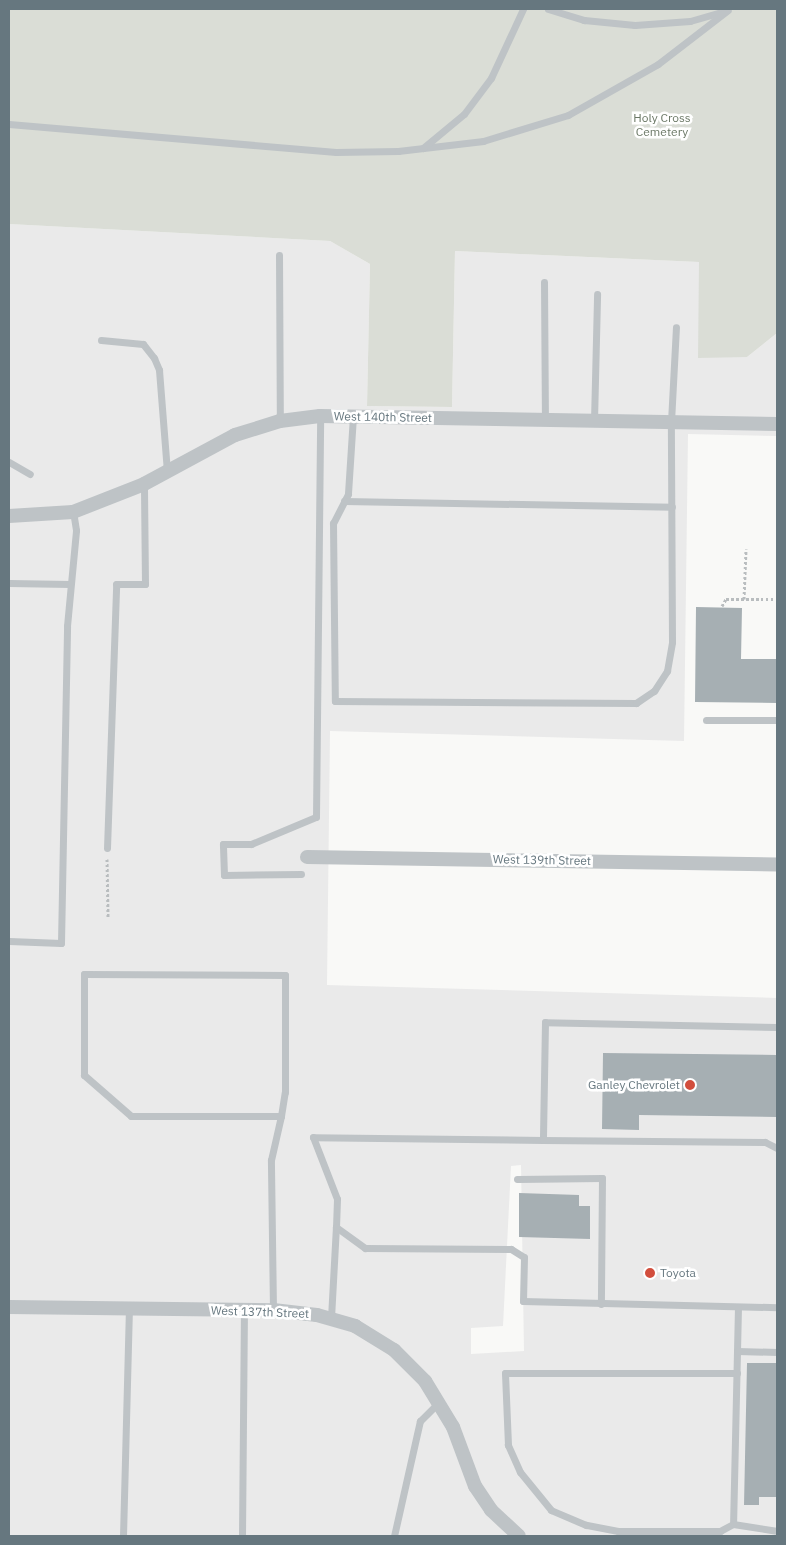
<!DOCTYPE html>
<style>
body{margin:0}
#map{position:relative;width:786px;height:1545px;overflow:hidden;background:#f9f9f7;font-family:"IBM Plex Sans",sans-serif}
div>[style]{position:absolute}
.built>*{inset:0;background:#eaeaea}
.green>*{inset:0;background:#daddd6}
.building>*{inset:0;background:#a6afb3}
.path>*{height:3px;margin-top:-1.5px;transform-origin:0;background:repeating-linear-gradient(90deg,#b9bdbf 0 2.5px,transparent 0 5px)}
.lane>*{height:7px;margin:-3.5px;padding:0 3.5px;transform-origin:3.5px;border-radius:3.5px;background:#bec3c6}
.street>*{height:14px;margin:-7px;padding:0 7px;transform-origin:7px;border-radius:7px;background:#bec3c6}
.dots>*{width:14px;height:14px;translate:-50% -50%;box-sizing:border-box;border:2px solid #fff;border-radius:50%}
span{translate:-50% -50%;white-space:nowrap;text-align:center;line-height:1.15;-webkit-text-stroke:5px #fff;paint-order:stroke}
.park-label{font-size:12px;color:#6a7765}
.street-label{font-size:12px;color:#66777f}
.poi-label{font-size:12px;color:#66777f}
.right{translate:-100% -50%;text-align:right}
.left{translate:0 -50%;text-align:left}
.frame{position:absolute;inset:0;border:10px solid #66777f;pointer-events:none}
</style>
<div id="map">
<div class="built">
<i style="clip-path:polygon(evenodd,9px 224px,330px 241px,370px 264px,367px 406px,452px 407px,455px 251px,699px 262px,747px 357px,777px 333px,777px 436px,688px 434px,684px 741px,330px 731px,327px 985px,777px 998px,777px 1536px,9px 1536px,9px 224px,521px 1165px,524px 1351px,471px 1354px,471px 1328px,503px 1326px,511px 1166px,521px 1165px)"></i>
</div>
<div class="green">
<i style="clip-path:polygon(9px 9px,777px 9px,777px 333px,747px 357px,698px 358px,699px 262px,455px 251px,452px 407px,367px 406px,370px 264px,330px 241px,9px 224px)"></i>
</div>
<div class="building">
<i style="clip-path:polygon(696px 607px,742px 608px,741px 659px,777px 659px,777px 703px,695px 702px)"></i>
<i style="clip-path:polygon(603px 1053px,777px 1055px,777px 1117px,639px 1115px,639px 1130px,602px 1129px)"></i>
<i style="clip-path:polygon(519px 1193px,579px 1195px,579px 1206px,590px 1206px,590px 1239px,519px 1237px)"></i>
<i style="clip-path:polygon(747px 1363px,777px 1363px,777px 1497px,759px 1497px,759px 1505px,744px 1505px)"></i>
</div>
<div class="path">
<i style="left:744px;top:599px;width:50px;rotate:-87.7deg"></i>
<i style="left:722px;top:606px;width:8px;rotate:-60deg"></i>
<i style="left:726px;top:599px;width:51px"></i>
<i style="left:107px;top:859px;width:59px;rotate:89deg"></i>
</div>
<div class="lane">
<i style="left:548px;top:9px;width:38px;rotate:17deg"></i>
<i style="left:584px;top:20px;width:51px;rotate:5.6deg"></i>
<i style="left:635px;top:25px;width:55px;rotate:-4.2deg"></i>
<i style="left:690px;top:21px;width:35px;rotate:-16deg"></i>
<i style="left:9px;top:124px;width:328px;rotate:4.9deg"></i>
<i style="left:336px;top:152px;width:62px;rotate:-0.9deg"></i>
<i style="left:398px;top:151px;width:86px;rotate:-6.7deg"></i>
<i style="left:483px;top:141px;width:89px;rotate:-17deg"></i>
<i style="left:568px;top:115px;width:103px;rotate:-29.5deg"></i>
<i style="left:658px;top:64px;width:88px;rotate:-37.6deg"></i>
<i style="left:423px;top:148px;width:53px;rotate:-39.7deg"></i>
<i style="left:464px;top:114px;width:45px;rotate:-53.1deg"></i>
<i style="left:491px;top:78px;width:76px;rotate:-65.1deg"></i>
<i style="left:279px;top:255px;width:166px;rotate:89.7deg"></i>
<i style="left:544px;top:282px;width:138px;rotate:89.6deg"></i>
<i style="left:101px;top:340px;width:42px;rotate:5.4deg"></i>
<i style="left:143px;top:344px;width:18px;rotate:52deg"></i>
<i style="left:154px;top:358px;width:13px;rotate:67deg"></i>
<i style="left:159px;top:370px;width:101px;rotate:85.5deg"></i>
<i style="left:353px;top:416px;width:78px;rotate:93.7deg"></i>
<i style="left:348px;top:494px;width:33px;rotate:117deg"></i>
<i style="left:333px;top:523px;width:178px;rotate:89.4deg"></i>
<i style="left:335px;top:701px;width:301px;rotate:0.4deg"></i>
<i style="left:636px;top:703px;width:22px;rotate:-34deg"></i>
<i style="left:654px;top:691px;width:24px;rotate:-57deg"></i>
<i style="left:667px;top:671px;width:29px;rotate:-80deg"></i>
<i style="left:672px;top:642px;width:220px;rotate:-90.3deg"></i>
<i style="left:671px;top:422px;width:95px;rotate:-87deg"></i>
<i style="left:594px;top:421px;width:127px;rotate:-88.6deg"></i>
<i style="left:9px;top:462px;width:24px;rotate:30deg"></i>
<i style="left:344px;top:501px;width:328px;rotate:1deg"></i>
<i style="left:9px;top:583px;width:61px;rotate:0.9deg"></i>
<i style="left:706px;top:720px;width:71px"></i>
<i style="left:107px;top:848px;width:264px;rotate:-88deg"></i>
<i style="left:116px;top:584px;width:29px"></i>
<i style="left:145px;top:584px;width:100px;rotate:-90.6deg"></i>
<i style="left:301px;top:874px;width:77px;rotate:179.3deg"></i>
<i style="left:224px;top:875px;width:31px;rotate:-92deg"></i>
<i style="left:223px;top:844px;width:28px"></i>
<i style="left:251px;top:844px;width:70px;rotate:-22.6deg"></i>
<i style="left:316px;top:817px;width:401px;rotate:-89.4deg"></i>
<i style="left:9px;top:941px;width:52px;rotate:2.2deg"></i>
<i style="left:61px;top:943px;width:317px;rotate:-88.9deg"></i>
<i style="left:67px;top:626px;width:96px;rotate:-84.6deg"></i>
<i style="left:76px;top:530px;width:18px;rotate:-99deg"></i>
<i style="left:777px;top:1027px;width:232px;rotate:-178.8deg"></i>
<i style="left:545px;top:1022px;width:118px;rotate:91deg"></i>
<i style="left:543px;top:1140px;width:230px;rotate:-179.3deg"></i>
<i style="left:313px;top:1137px;width:66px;rotate:68.8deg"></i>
<i style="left:337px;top:1199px;width:28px;rotate:92deg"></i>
<i style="left:336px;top:1227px;width:36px;rotate:36deg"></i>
<i style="left:365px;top:1248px;width:146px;rotate:0.4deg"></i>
<i style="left:511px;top:1249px;width:15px;rotate:32deg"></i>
<i style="left:524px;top:1257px;width:44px;rotate:91.3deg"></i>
<i style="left:523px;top:1301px;width:254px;rotate:1.4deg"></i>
<i style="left:543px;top:1140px;width:222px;rotate:0.5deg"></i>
<i style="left:765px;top:1142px;width:13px;rotate:27deg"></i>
<i style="left:517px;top:1179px;width:85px;rotate:-0.7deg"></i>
<i style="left:602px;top:1178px;width:126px;rotate:90.5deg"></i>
<i style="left:738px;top:1307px;width:217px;rotate:91.3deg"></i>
<i style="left:733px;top:1524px;width:45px;rotate:9deg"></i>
<i style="left:273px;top:1310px;width:150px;rotate:-90.8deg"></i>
<i style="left:271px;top:1160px;width:45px;rotate:-77.2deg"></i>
<i style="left:281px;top:1116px;width:24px;rotate:-81deg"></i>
<i style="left:285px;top:1092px;width:117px;rotate:-90deg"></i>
<i style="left:285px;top:975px;width:201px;rotate:-179.7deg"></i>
<i style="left:84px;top:974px;width:101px;rotate:90deg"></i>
<i style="left:84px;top:1075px;width:62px;rotate:41.1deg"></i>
<i style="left:131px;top:1116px;width:150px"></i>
<i style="left:331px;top:1318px;width:91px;rotate:-86.9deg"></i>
<i style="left:737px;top:1351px;width:40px;rotate:1.4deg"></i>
<i style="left:733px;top:1524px;width:15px;rotate:152deg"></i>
<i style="left:720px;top:1531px;width:102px;rotate:180deg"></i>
<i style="left:618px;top:1531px;width:33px;rotate:-169deg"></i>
<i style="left:586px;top:1525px;width:38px;rotate:-157deg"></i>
<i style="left:551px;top:1510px;width:49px;rotate:-129.2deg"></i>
<i style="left:520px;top:1472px;width:30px;rotate:-114deg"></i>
<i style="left:508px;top:1445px;width:72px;rotate:-92.4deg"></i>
<i style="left:505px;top:1373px;width:232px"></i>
<i style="left:123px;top:1536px;width:227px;rotate:-88.5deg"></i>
<i style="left:242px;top:1536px;width:226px;rotate:-89.5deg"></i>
<i style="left:394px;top:1536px;width:118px;rotate:-77.3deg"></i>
<i style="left:420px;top:1421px;width:27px;rotate:-45deg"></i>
</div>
<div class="street">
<i style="left:9px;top:516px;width:64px;rotate:-3.6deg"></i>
<i style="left:73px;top:512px;width:76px;rotate:-21.5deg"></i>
<i style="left:144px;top:484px;width:103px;rotate:-28.3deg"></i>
<i style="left:235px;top:435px;width:47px;rotate:-17.3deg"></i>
<i style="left:280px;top:421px;width:40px;rotate:-7.1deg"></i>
<i style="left:320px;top:416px;width:457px;rotate:1deg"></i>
<i style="left:307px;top:857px;width:470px;rotate:0.9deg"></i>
<i style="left:9px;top:1307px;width:264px;rotate:0.7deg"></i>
<i style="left:273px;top:1310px;width:44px;rotate:6.5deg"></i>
<i style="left:317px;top:1315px;width:40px;rotate:16deg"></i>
<i style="left:355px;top:1326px;width:46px;rotate:31.6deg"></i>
<i style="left:394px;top:1350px;width:44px;rotate:45deg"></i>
<i style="left:425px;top:1381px;width:54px;rotate:58.7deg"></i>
<i style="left:453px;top:1427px;width:63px;rotate:69.6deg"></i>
<i style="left:475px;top:1486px;width:29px;rotate:56deg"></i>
<i style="left:491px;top:1510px;width:38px;rotate:43deg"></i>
</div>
<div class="dots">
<i style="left:690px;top:1085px;background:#d24e3d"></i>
<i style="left:650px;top:1273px;background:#d24e3d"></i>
</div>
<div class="park-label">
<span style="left:662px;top:125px">Holy Cross<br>Cemetery</span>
</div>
<div class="street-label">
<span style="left:383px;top:417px;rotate:1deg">West 140th Street</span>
<span style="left:542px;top:860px;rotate:1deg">West 139th Street</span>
<span style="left:260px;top:1312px;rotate:2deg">West 137th Street</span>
</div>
<div class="poi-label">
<span class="right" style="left:680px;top:1085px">Ganley Chevrolet</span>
<span class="left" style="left:660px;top:1273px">Toyota</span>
</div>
<div class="frame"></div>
</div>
